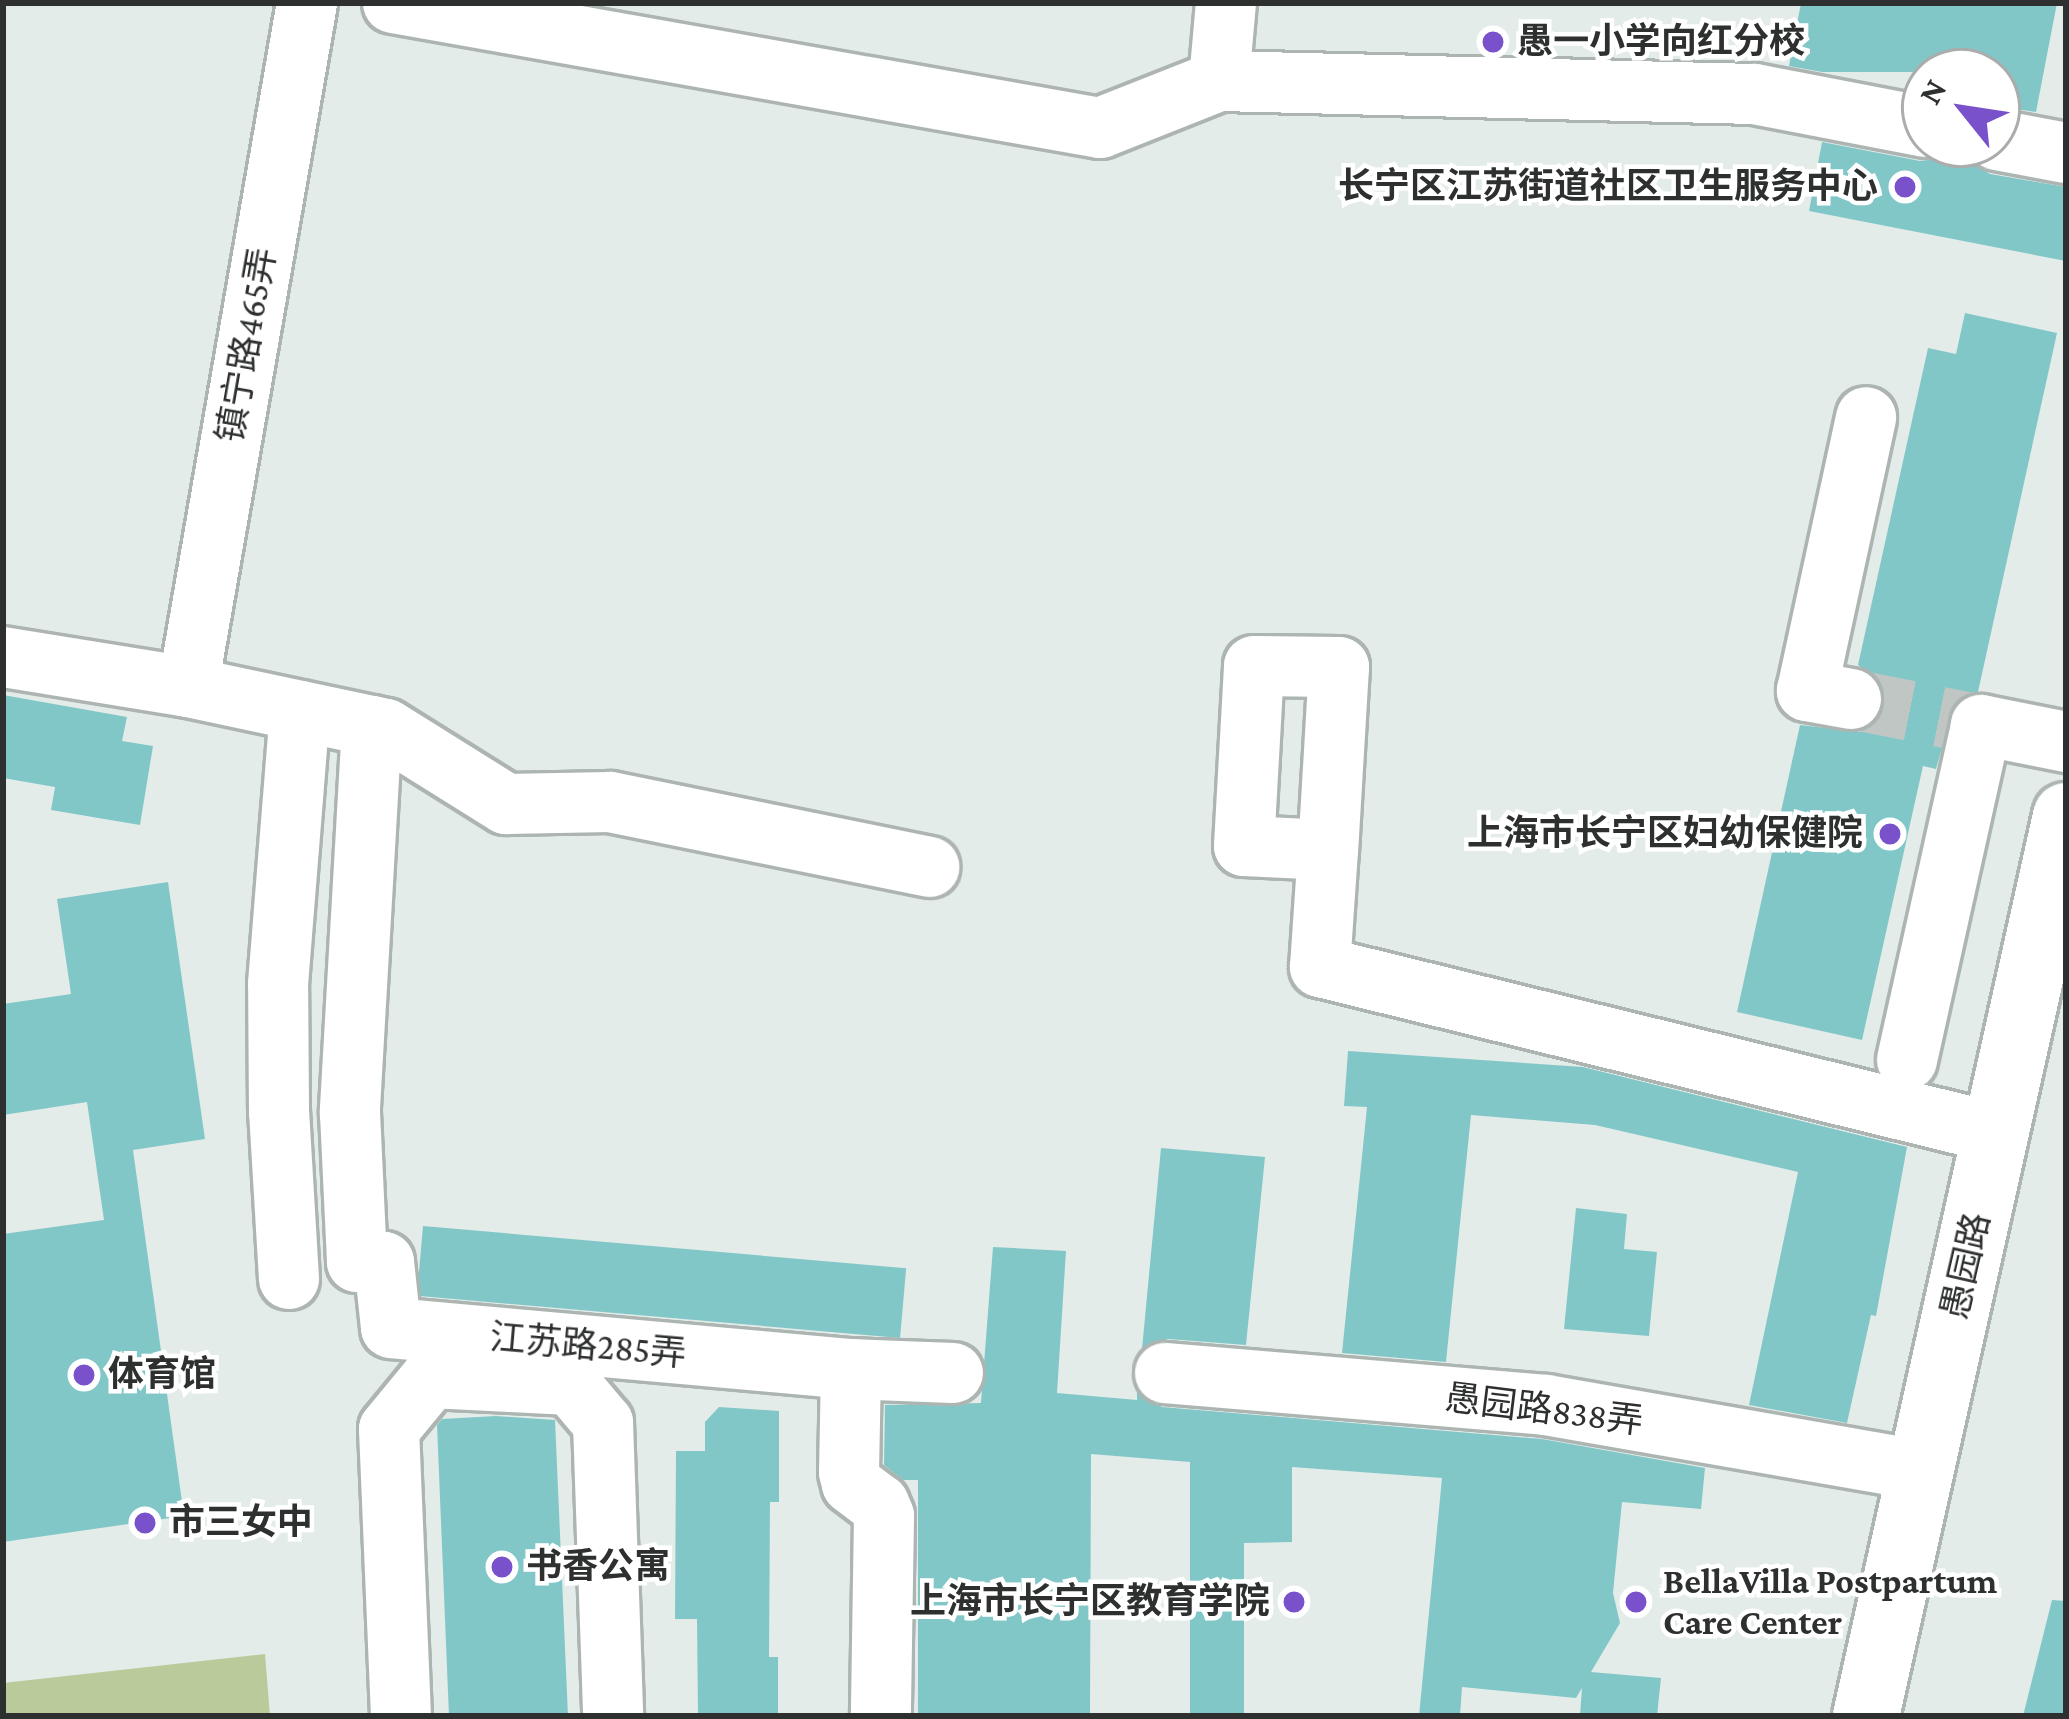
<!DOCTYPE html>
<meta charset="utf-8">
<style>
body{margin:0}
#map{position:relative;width:2069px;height:1719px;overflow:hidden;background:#e4ece9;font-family:"Crimson Pro","Noto Sans SC",serif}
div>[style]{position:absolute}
.green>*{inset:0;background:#baca9a}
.building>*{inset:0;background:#82c7c8;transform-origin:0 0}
.minor-tunnel>*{height:60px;margin-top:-30px;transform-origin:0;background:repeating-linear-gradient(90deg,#bfc6c4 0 60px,transparent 0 90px)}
.roads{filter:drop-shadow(3px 0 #adb5b2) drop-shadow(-3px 0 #adb5b2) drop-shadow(0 3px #adb5b2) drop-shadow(0 -3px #adb5b2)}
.minor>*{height:60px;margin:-30px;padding:0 30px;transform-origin:30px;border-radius:30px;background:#fff}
.major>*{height:66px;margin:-33px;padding:0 33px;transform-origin:33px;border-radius:33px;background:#fff}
.dots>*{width:33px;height:33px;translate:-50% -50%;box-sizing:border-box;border:6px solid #fff;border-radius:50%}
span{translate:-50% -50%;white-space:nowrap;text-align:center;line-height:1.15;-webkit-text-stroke:9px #fff;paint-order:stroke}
.poi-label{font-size:36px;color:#2d302f;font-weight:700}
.left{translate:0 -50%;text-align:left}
.right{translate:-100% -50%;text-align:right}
.street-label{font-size:36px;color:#2d302f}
.frame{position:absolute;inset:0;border:6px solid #2d302f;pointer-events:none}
.north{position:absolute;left:1901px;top:48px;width:120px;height:120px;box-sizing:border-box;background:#fff;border:3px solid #abacac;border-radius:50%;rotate:300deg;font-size:33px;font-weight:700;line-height:48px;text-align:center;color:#2d302f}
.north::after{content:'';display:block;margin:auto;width:42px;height:54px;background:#7952cb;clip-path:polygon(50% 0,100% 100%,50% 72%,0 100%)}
</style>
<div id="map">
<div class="green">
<i style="clip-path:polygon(265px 1654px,270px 1716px,5px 1716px,3px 1683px)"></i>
</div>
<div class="building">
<i style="clip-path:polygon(1801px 3px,2057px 3px,2036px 112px,1997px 106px,1997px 72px,1822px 72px,1789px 66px)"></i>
<i style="clip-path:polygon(1822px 142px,1920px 161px,1937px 159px,1953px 147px,1964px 149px,1974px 165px,1990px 174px,2066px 187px,2066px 261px,1809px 211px)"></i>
<i style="clip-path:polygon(1965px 313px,2057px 333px,1978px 692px,1955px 703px,1936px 769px,1923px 766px,1862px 1040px,1737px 1012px,1800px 725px,1861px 732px,1876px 722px,1885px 706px,1883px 686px,1858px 665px,1928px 348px,1956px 354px)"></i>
<i style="clip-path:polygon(3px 695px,127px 717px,122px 741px,153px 746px,140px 825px,51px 810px,55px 787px,3px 778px)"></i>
<i style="clip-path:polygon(168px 882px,205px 1139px,133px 1150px,184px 1516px,3px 1542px,3px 1234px,104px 1220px,87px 1102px,3px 1115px,3px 1004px,71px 994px,57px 899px)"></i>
<i style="clip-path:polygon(1348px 1051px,1583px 1067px,1907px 1147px,1876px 1316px,1871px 1315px,1847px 1423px,1749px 1405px,1798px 1172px,1595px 1125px,1471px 1115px,1446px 1362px,1342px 1353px,1367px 1107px,1344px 1106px)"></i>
<i style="clip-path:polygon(1161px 1148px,1265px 1157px,1246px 1345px,1168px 1339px,1142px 1349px)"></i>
<i style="clip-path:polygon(1576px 1208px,1627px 1214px,1624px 1249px,1657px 1252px,1649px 1336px,1564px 1329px)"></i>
<i style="left:423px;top:1226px;width:485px;height:70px;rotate:5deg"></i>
<i style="clip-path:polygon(993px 1247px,1066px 1251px,1057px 1393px,1137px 1400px,1137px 1392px,1162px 1407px,1542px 1439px,1705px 1468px,1701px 1509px,1622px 1502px,1613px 1593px,1620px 1623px,1591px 1672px,1661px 1678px,1657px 1716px,1580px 1716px,1582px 1688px,1576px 1698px,1462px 1687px,1460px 1716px,1419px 1716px,1442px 1478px,1292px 1467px,1292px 1542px,1244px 1543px,1244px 1716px,1190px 1716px,1190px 1462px,1091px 1454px,1090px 1716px,918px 1716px,918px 1480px,903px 1480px,884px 1465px,885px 1405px,981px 1403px)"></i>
<i style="clip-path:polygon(719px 1407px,779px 1411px,779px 1502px,770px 1502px,769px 1657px,778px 1657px,778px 1716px,698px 1716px,697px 1619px,675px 1619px,676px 1451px,705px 1451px,705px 1422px)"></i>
<i style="clip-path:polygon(496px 1416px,555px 1420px,568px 1716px,449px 1716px,437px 1425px,442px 1419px)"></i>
<i style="clip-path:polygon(2052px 1600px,2066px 1601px,2066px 1716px,2023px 1716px)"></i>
</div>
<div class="minor-tunnel">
<i style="left:1851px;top:699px;width:122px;rotate:11.3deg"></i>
</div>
<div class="roads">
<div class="minor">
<i style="left:393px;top:3px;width:718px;rotate:10.03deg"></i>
<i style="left:1100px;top:128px;width:128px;rotate:-21.6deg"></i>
<i style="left:1219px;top:81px;width:78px;rotate:-84.9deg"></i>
<i style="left:1219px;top:81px;width:535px;rotate:1.39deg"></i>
<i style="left:1754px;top:94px;width:174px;rotate:10.9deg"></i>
<i style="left:1997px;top:140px;width:70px;rotate:10.7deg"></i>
<i style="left:3px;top:657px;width:187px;rotate:9.2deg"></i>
<i style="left:188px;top:687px;width:188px;rotate:12deg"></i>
<i style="left:372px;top:726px;width:388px;rotate:93.3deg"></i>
<i style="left:350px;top:1113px;width:149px;rotate:87.3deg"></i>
<i style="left:357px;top:1262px;width:27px"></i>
<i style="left:384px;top:1262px;width:66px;rotate:83.9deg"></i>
<i style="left:391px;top:1328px;width:462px;rotate:5.1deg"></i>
<i style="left:851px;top:1369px;width:102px;rotate:2.2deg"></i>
<i style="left:188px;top:687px;width:694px;rotate:-80.13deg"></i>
<i style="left:1851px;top:699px;width:45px;rotate:-169.7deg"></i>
<i style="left:1807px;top:691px;width:280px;rotate:-77.8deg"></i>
<i style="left:372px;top:726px;width:14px;rotate:12deg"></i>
<i style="left:386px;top:729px;width:142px;rotate:32deg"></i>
<i style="left:506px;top:804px;width:104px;rotate:-1.1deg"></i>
<i style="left:610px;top:802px;width:326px;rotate:11.5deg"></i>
<i style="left:1328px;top:850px;width:84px;rotate:-177.3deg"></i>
<i style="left:1244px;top:846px;width:180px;rotate:-86.8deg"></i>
<i style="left:1254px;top:666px;width:85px;rotate:0.7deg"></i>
<i style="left:1339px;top:667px;width:183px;rotate:93.4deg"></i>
<i style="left:1328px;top:850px;width:117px;rotate:93.9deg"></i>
<i style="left:1320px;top:967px;width:696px;rotate:13.8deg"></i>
<i style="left:1907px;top:1060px;width:343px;rotate:-77.5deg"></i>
<i style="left:1981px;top:725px;width:87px;rotate:11.3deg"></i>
<i style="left:289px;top:1279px;width:167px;rotate:-93.4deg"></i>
<i style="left:279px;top:1112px;width:128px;rotate:-90.4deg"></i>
<i style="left:278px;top:984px;width:274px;rotate:-85.4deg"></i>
<i style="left:851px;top:1369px;width:103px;rotate:91.1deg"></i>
<i style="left:849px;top:1472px;width:12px;rotate:76deg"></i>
<i style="left:852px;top:1484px;width:34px;rotate:37deg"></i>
<i style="left:879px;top:1504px;width:13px;rotate:67deg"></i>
<i style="left:884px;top:1516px;width:200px;rotate:90.9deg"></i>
<i style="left:1165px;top:1373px;width:382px;rotate:4.8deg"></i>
<i style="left:1546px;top:1405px;width:379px;rotate:9.9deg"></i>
<i style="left:401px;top:1716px;width:287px;rotate:-92.4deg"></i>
<i style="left:389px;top:1429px;width:66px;rotate:-50.5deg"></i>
<i style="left:431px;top:1378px;width:140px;rotate:2.9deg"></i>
<i style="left:571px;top:1385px;width:50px;rotate:49.9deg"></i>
<i style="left:603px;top:1423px;width:293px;rotate:88deg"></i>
</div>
<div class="major">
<i style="left:1866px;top:1716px;width:922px;rotate:-77.47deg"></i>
</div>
</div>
<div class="dots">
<i style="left:1493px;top:42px;background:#7952cb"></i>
<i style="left:1905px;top:187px;background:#7952cb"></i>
<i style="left:1890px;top:834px;background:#7952cb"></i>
<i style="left:84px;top:1375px;background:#7952cb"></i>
<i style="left:145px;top:1523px;background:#7952cb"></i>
<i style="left:502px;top:1567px;background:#7952cb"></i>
<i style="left:1294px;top:1602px;background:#7952cb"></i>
<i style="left:1636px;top:1602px;background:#7952cb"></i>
</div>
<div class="poi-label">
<span class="left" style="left:1517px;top:42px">愚一小学向红分校</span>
<span class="right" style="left:1878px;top:187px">长宁区江苏街道社区卫生服务中心</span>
<span class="right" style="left:1863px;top:834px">上海市长宁区妇幼保健院</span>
<span class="left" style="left:108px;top:1375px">体育馆</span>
<span class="left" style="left:169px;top:1523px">市三女中</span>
<span class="left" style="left:526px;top:1567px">书香公寓</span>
<span class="left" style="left:1663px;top:1602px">BellaVilla Postpartum<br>Care Center</span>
<span class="right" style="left:1270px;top:1602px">上海市长宁区教育学院</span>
</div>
<div class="street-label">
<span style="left:247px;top:345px;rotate:-80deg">镇宁路465弄</span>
<span style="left:1966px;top:1266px;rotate:-77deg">愚园路</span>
<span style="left:588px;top:1346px;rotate:5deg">江苏路285弄</span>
<span style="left:1544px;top:1410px;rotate:7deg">愚园路838弄</span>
</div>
<div class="frame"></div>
<div class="north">N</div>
</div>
